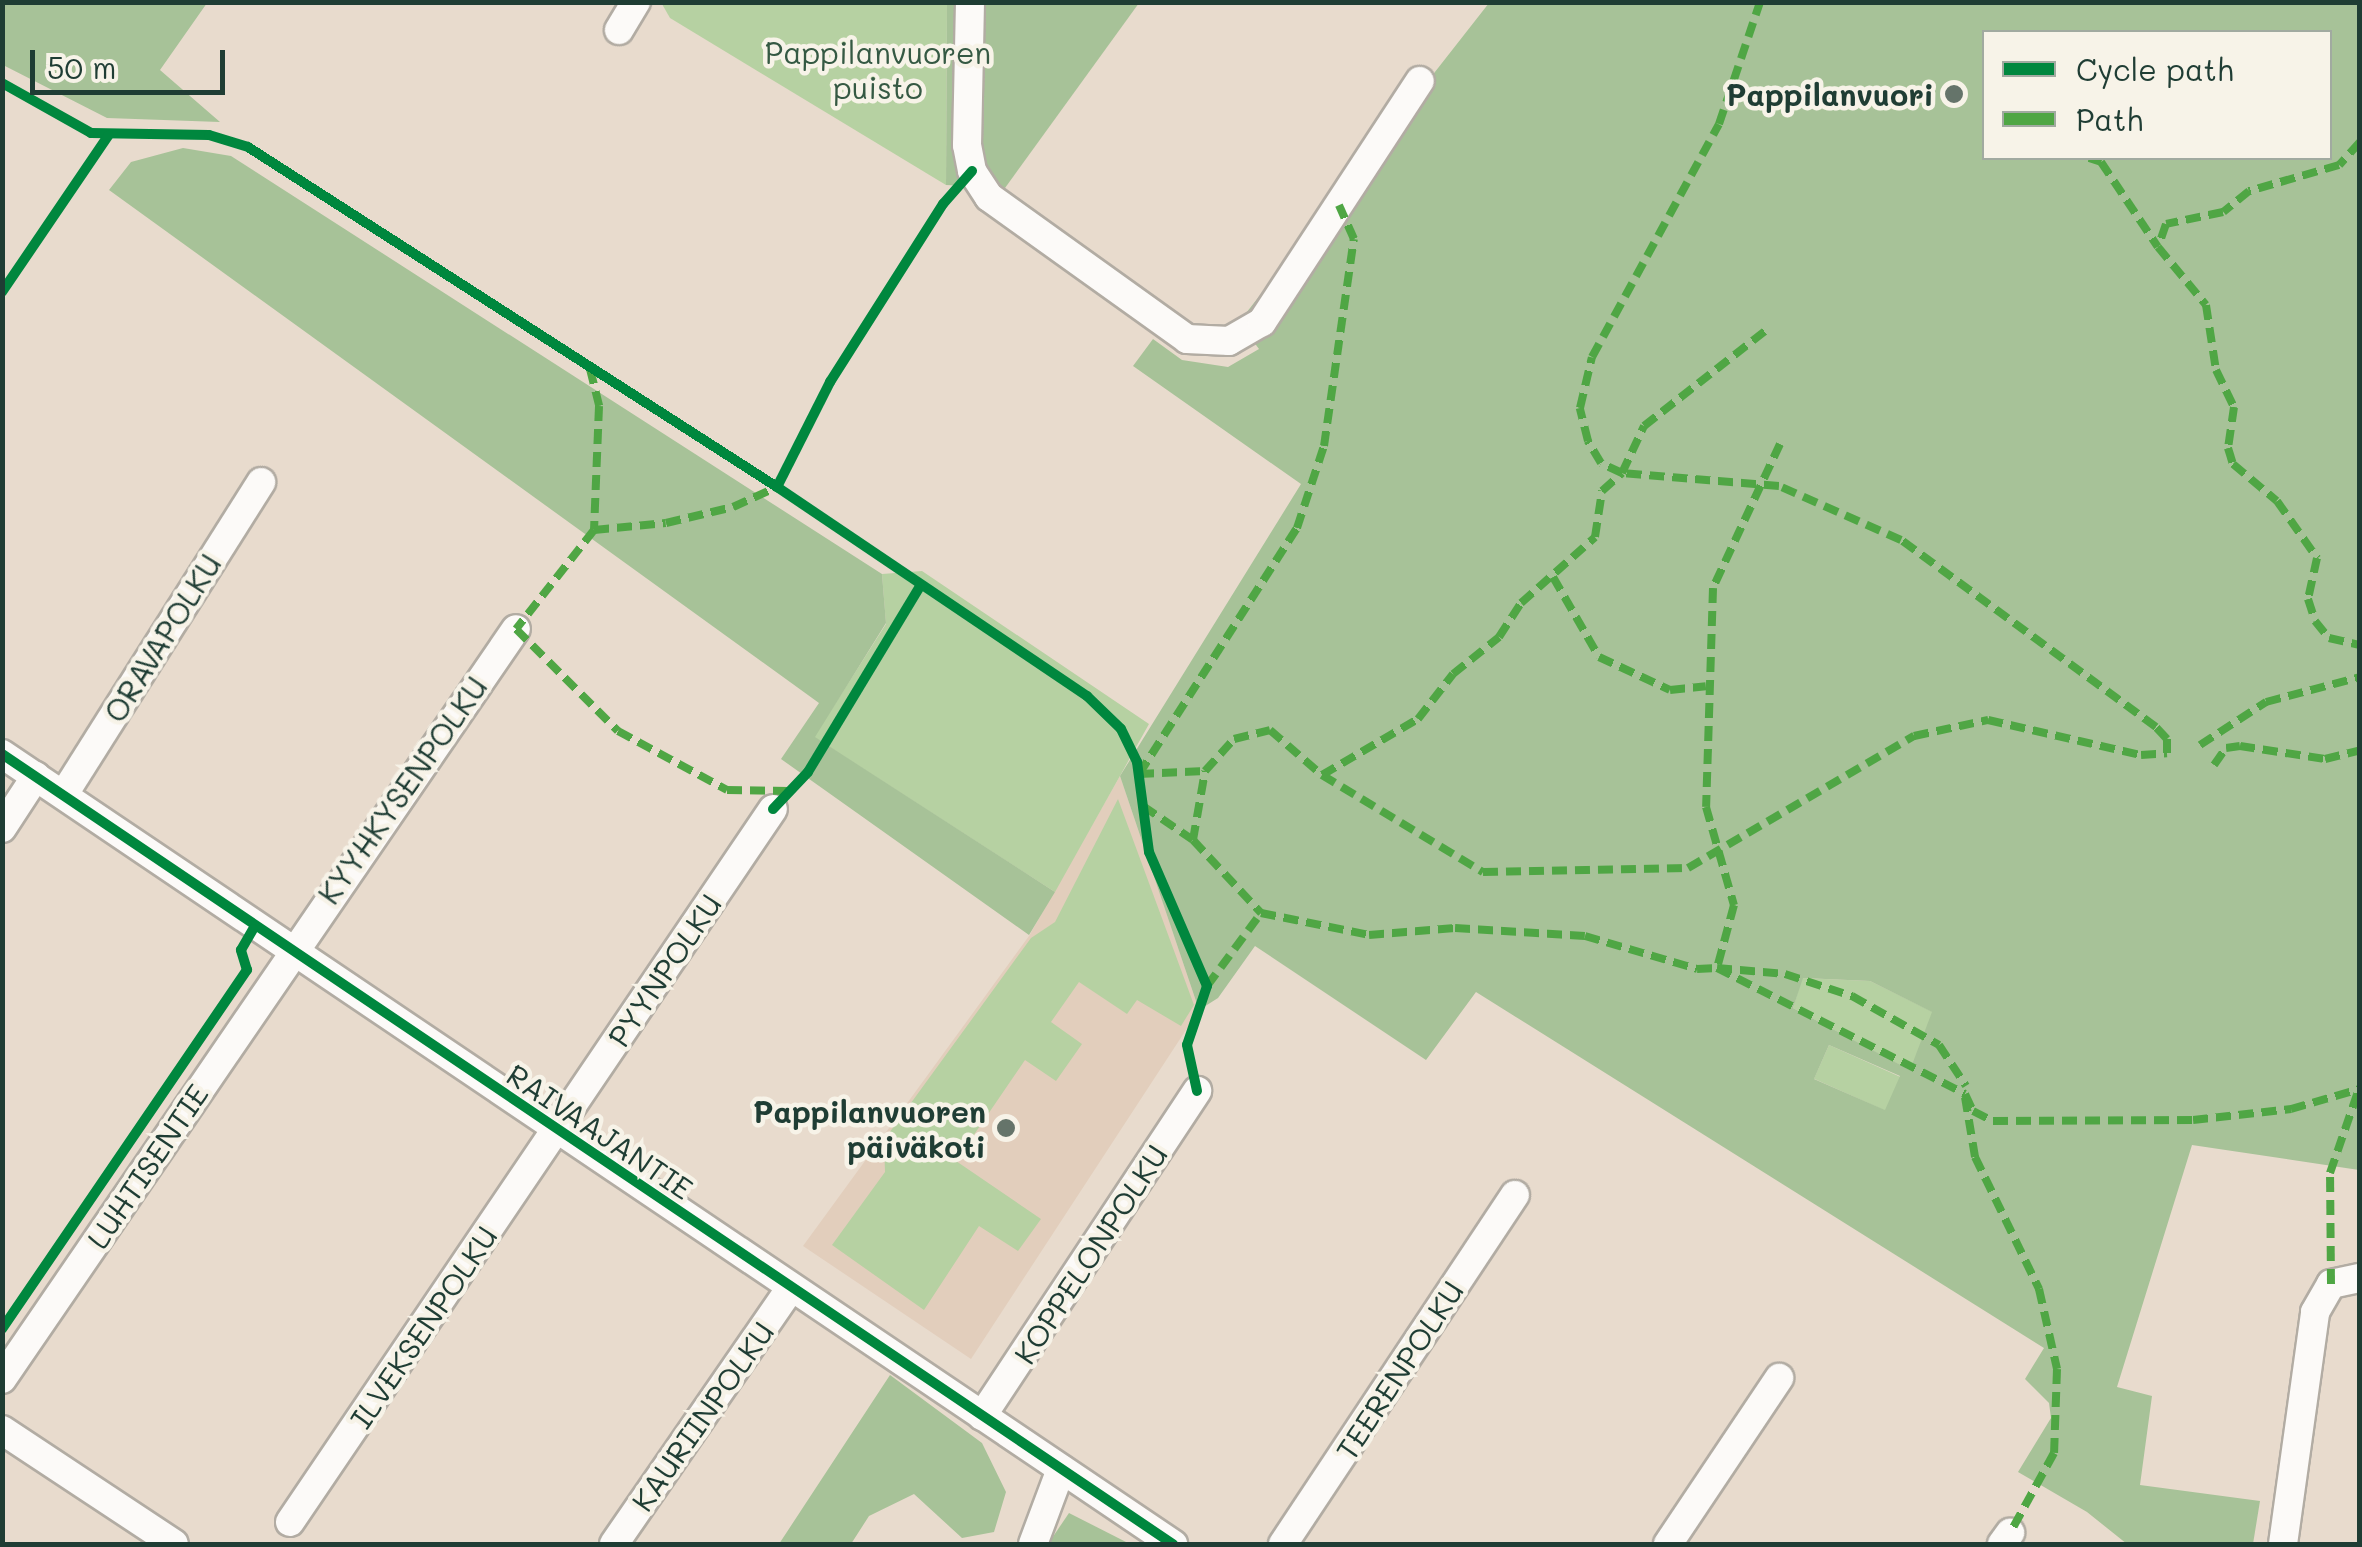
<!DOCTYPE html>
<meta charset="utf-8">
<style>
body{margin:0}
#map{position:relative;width:2362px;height:1547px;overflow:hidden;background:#e8dbcd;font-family:Mali,sans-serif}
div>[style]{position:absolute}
.built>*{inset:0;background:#e2cebc}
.green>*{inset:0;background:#b6d1a2;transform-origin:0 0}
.forest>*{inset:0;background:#a7c298}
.roads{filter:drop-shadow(2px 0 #b2aca3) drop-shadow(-2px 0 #b2aca3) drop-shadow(0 2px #b2aca3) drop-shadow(0 -2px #b2aca3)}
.minor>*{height:28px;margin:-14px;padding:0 14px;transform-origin:14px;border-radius:14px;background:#fcfaf8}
.quiet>*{height:8px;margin-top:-4px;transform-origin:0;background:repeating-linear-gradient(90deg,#4fa644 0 15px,transparent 0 23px)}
.cycleway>*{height:10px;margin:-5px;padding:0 5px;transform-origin:5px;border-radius:5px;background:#00873e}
.dots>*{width:28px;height:28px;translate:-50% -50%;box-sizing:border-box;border:5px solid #f7f3e8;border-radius:50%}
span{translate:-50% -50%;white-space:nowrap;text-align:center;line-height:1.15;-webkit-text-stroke:9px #f7f3e8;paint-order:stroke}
.park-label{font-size:30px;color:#355943}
.poi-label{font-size:30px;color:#1f3d34;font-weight:700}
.right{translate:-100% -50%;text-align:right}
.street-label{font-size:30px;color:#1f3d34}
.frame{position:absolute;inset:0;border:5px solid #1f3d34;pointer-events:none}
.legend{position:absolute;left:1982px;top:30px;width:350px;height:130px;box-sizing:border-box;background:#f7f3e8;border:2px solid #a1aaa0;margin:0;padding:12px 18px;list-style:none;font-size:30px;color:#1f3d34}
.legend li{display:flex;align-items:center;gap:20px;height:50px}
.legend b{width:50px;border:2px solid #a1aaa0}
.scale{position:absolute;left:30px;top:50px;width:195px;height:45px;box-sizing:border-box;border:5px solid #1f3d34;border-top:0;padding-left:12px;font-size:30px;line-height:35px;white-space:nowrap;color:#1f3d34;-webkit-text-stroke:8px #f7f3e8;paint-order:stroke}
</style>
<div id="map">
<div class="built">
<i style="clip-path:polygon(1120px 776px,1199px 1010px,971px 1359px,803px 1246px,1029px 936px)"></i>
</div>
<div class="green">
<i style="clip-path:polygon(947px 3px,946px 185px,670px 18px,662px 4px)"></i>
<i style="clip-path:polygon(922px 571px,1149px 724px,1055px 892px,814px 737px,886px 624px,882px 574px)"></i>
<i style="clip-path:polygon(1118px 799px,1194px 1005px,1181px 1026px,1137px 1000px,1127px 1014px,1079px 982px,1051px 1022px,1082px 1044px,1056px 1081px,1025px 1060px,956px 1161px,1041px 1219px,1018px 1251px,979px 1226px,924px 1310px,832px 1245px,885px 1172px,884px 1140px,1031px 938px,1055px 922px)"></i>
<i style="clip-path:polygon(1802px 978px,1870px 981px,1933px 1012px,1911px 1071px,1793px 1008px)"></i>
<i style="left:1829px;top:1045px;width:79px;height:37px;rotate:24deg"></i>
</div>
<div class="forest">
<i style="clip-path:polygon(2px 3px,207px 3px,160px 70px,220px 122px,107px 118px,3px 65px)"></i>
<i style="clip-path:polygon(947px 3px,1139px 3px,1005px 188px,946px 185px)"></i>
<i style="clip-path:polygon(evenodd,1489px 3px,2359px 3px,2359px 1170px,2192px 1145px,2117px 1387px,2152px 1396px,2140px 1485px,2260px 1501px,2253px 1544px,2127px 1544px,2087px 1512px,2018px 1472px,2051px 1418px,2049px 1403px,2025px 1379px,2044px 1348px,1476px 992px,1426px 1060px,1255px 946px,1218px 998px,1199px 1010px,1120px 776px,1301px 484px,1133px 366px,1153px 339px,1182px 360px,1228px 367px,1259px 349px,1239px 322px,1489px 3px,1984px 32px,2330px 32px,2330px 158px,1984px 158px,1984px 32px,1489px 3px,1803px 978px,1870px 981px,1932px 1012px,1910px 1070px,1793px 1008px,1803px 978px,1489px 3px,1829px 1045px,1900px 1076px,1885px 1110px,1814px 1079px,1829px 1045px)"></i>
<i style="clip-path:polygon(183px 148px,231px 156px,882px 574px,886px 623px,815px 737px,1055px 892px,1029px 935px,781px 759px,819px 703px,109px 190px,131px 162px)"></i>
<i style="clip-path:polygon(890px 1375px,982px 1443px,1006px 1492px,994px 1532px,962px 1538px,914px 1494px,869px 1516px,851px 1544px,779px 1544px)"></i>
<i style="clip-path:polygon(1069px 1513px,1130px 1544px,1048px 1544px)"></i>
</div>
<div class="roads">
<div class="minor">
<i style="left:970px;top:2px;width:143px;rotate:91.2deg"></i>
<i style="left:967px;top:145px;width:26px;rotate:79deg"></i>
<i style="left:972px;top:171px;width:31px;rotate:57deg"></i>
<i style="left:989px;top:197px;width:244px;rotate:35.6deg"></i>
<i style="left:1187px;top:339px;width:42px;rotate:2.7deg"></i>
<i style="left:1229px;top:341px;width:38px;rotate:-30deg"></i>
<i style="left:1262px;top:322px;width:288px;rotate:-56.8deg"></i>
<i style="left:619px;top:30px;width:33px;rotate:-59deg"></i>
<i style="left:2px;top:754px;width:1413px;rotate:34.01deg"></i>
<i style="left:64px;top:794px;width:369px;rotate:-57.7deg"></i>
<i style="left:2px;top:828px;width:62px;rotate:-56.8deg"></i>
<i style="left:2px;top:1379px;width:909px;rotate:-55.58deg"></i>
<i style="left:982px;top:1416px;width:390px;rotate:-56.5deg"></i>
<i style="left:2px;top:1430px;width:206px;rotate:33.5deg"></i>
<i style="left:290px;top:1522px;width:861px;rotate:-55.89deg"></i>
<i style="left:614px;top:1544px;width:312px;rotate:-55.4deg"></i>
<i style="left:1033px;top:1544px;width:80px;rotate:-69.5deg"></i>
<i style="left:1283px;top:1544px;width:419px;rotate:-56.4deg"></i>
<i style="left:1668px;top:1544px;width:200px;rotate:-56.2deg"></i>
<i style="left:2002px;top:1544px;width:14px;rotate:-54deg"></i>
<i style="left:2283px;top:1544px;width:234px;rotate:-82.1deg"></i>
<i style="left:2315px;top:1312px;width:32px;rotate:-60deg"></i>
<i style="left:2331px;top:1284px;width:30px;rotate:-12deg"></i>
</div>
</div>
<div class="quiet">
<i style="left:2360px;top:142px;width:31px;rotate:132deg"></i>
<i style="left:2339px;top:165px;width:94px;rotate:163.9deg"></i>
<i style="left:2249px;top:191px;width:33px;rotate:141deg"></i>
<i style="left:2223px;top:212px;width:58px;rotate:168.1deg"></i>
<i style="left:2166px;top:224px;width:24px;rotate:109deg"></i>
<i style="left:2158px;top:247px;width:75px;rotate:50.4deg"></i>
<i style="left:2206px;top:305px;width:66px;rotate:81.3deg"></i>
<i style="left:2216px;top:370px;width:41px;rotate:64.1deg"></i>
<i style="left:2234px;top:407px;width:41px;rotate:98.3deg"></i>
<i style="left:2228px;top:448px;width:17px;rotate:73deg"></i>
<i style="left:2233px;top:464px;width:57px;rotate:40.1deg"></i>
<i style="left:2277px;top:501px;width:70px;rotate:54.9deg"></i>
<i style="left:2317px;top:558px;width:42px;rotate:102.4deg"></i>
<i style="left:2308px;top:599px;width:23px;rotate:72deg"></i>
<i style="left:2315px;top:621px;width:22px;rotate:51deg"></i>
<i style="left:2329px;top:638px;width:32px;rotate:13deg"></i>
<i style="left:2089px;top:158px;width:13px;rotate:18deg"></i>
<i style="left:2101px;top:162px;width:102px;rotate:56.2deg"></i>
<i style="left:590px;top:369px;width:38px;rotate:76deg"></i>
<i style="left:599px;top:406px;width:124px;rotate:92.3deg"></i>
<i style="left:594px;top:530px;width:126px;rotate:128.2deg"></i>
<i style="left:516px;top:629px;width:144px;rotate:45deg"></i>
<i style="left:618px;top:731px;width:124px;rotate:28.4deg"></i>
<i style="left:727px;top:790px;width:63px;rotate:0.9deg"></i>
<i style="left:1780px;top:444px;width:159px;rotate:115deg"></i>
<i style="left:1713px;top:588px;width:219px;rotate:91.8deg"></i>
<i style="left:1706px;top:807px;width:102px;rotate:74.1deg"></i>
<i style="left:1734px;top:905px;width:65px;rotate:105.1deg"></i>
<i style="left:1717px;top:968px;width:68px;rotate:5deg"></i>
<i style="left:1785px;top:974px;width:71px;rotate:18.2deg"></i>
<i style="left:1852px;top:996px;width:100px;rotate:29.4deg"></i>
<i style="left:1939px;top:1045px;width:49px;rotate:56.6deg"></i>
<i style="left:594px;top:530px;width:72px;rotate:-5.6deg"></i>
<i style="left:666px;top:523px;width:69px;rotate:-13.4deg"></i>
<i style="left:733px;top:507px;width:48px;rotate:-24.4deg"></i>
<i style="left:1553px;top:577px;width:92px;rotate:60.1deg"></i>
<i style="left:1599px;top:657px;width:78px;rotate:24.9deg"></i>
<i style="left:1670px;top:690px;width:36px;rotate:-6deg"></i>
<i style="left:2200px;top:745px;width:79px;rotate:-33.1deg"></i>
<i style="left:2266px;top:702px;width:97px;rotate:-14.9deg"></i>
<i style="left:2214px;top:765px;width:21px;rotate:-55deg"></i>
<i style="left:2226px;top:748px;width:14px;rotate:-8deg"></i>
<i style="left:2240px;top:746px;width:86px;rotate:8.7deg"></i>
<i style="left:2325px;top:759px;width:36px;rotate:-14deg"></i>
<i style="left:1139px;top:774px;width:292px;rotate:-57.3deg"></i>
<i style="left:1297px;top:528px;width:86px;rotate:-71.8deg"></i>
<i style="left:1324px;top:446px;width:209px;rotate:-81.8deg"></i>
<i style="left:1354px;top:239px;width:37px;rotate:-114deg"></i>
<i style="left:1139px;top:774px;width:66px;rotate:-2.6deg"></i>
<i style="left:1322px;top:775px;width:111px;rotate:-30.3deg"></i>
<i style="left:1418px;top:719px;width:57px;rotate:-52.1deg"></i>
<i style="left:1453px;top:674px;width:59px;rotate:-38.8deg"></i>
<i style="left:1499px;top:637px;width:40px;rotate:-57.1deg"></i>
<i style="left:1521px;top:603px;width:99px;rotate:-41.7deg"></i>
<i style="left:1595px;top:537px;width:47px;rotate:-81.3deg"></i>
<i style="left:1602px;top:491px;width:27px;rotate:-42deg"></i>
<i style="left:1622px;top:473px;width:52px;rotate:-64.9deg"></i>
<i style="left:1644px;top:426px;width:154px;rotate:-38.1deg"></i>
<i style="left:1143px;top:806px;width:60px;rotate:34.2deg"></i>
<i style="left:1193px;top:840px;width:100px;rotate:47deg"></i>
<i style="left:1261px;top:913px;width:110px;rotate:11.5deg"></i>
<i style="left:1369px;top:935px;width:86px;rotate:-4.7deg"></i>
<i style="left:1455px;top:928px;width:130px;rotate:3.5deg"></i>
<i style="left:1585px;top:936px;width:117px;rotate:16.4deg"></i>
<i style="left:1697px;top:969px;width:20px;rotate:-3deg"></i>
<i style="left:1717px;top:968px;width:278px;rotate:26.9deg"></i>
<i style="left:1965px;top:1094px;width:19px;rotate:65deg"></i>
<i style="left:1973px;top:1111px;width:22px;rotate:27deg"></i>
<i style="left:1993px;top:1121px;width:200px;rotate:-0.3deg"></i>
<i style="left:2193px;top:1120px;width:99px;rotate:-6.4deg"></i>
<i style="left:2291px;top:1109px;width:72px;rotate:-16.2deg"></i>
<i style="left:1193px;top:840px;width:70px;rotate:-80.1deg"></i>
<i style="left:1205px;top:771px;width:43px;rotate:-47.8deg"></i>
<i style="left:1234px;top:739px;width:37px;rotate:-14deg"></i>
<i style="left:1270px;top:730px;width:69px;rotate:40.9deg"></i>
<i style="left:1322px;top:775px;width:188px;rotate:31.1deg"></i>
<i style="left:1483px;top:872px;width:205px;rotate:-1.1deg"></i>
<i style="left:1688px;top:868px;width:262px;rotate:-30.3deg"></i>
<i style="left:1914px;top:736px;width:76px;rotate:-12.2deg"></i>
<i style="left:1988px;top:720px;width:157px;rotate:12.9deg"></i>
<i style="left:2141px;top:755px;width:26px;rotate:-4deg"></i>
<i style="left:2167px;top:753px;width:14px;rotate:-90deg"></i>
<i style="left:2167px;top:739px;width:16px;rotate:-133deg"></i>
<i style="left:2156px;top:727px;width:316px;rotate:-143.7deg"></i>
<i style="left:1901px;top:540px;width:133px;rotate:-156.1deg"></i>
<i style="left:1779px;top:486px;width:158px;rotate:-175.3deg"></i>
<i style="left:1622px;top:473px;width:23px;rotate:-155deg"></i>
<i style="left:1601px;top:463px;width:26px;rotate:-121deg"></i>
<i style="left:1588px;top:441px;width:34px;rotate:-104deg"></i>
<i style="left:1580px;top:408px;width:52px;rotate:-76.8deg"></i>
<i style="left:1592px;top:357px;width:265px;rotate:-61.4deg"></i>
<i style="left:1719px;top:124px;width:129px;rotate:-71.4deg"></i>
<i style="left:1207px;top:986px;width:91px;rotate:-53.5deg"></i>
<i style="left:1965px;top:1097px;width:61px;rotate:80.5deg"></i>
<i style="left:1975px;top:1157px;width:147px;rotate:64.1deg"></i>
<i style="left:2039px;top:1289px;width:82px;rotate:77.3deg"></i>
<i style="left:2057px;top:1369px;width:84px;rotate:92deg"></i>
<i style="left:2054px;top:1453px;width:91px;rotate:118.8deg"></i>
<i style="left:2331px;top:1284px;width:111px;rotate:-90.5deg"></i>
<i style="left:2330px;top:1173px;width:89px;rotate:-71deg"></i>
</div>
<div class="cycleway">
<i style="left:2px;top:83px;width:102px;rotate:29.3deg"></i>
<i style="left:91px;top:133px;width:118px;rotate:1deg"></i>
<i style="left:209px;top:135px;width:41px;rotate:17.1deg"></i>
<i style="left:248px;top:147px;width:629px;rotate:32.73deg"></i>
<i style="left:777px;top:487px;width:374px;rotate:34deg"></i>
<i style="left:1087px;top:696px;width:47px;rotate:44.1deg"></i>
<i style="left:1121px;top:729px;width:37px;rotate:64deg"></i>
<i style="left:1137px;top:762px;width:91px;rotate:82.4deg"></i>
<i style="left:1149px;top:852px;width:146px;rotate:66.6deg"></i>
<i style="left:1207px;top:986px;width:62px;rotate:108.7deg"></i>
<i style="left:1187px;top:1045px;width:47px;rotate:77.7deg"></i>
<i style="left:2px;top:292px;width:189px;rotate:-55.8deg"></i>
<i style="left:777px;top:487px;width:118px;rotate:-63.2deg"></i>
<i style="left:830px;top:382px;width:211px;rotate:-57.6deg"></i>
<i style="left:943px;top:204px;width:44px;rotate:-48.7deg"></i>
<i style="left:2px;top:754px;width:1413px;rotate:34.01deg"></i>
<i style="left:773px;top:809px;width:51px;rotate:-46.6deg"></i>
<i style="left:808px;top:772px;width:217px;rotate:-58.9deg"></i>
<i style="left:2px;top:1329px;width:435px;rotate:-55.7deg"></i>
<i style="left:247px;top:970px;width:21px;rotate:-107deg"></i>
<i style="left:241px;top:950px;width:24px;rotate:-60deg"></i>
</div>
<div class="dots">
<i style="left:1954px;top:94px;background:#65746a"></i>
<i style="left:1006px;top:1128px;background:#65746a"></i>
</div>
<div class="park-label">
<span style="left:878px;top:69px">Pappilanvuoren<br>puisto</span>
</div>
<div class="poi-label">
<span class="right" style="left:1934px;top:94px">Pappilanvuori</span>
<span class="right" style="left:986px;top:1128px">Pappilanvuoren<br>päiväkoti</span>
</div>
<div class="street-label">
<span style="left:162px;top:638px;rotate:-58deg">ORAVAPOLKU</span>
<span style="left:402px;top:790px;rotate:-55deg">KYYHKYSENPOLKU</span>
<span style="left:664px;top:970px;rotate:-56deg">PYYNPOLKU</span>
<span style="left:600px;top:1131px;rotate:34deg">RAIVAAJANTIE</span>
<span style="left:147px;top:1166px;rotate:-56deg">LUHTISENTIE</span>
<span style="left:1090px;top:1254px;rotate:-57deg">KOPPELONPOLKU</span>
<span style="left:423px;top:1327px;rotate:-56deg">ILVEKSENPOLKU</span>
<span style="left:1399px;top:1370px;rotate:-57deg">TEERENPOLKU</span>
<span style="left:702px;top:1416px;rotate:-55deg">KAURIINPOLKU</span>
</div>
<div class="frame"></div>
<ul class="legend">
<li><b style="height:12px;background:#00873e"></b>Cycle path</li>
<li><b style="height:12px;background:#4fa644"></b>Path</li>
</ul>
<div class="scale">50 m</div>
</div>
